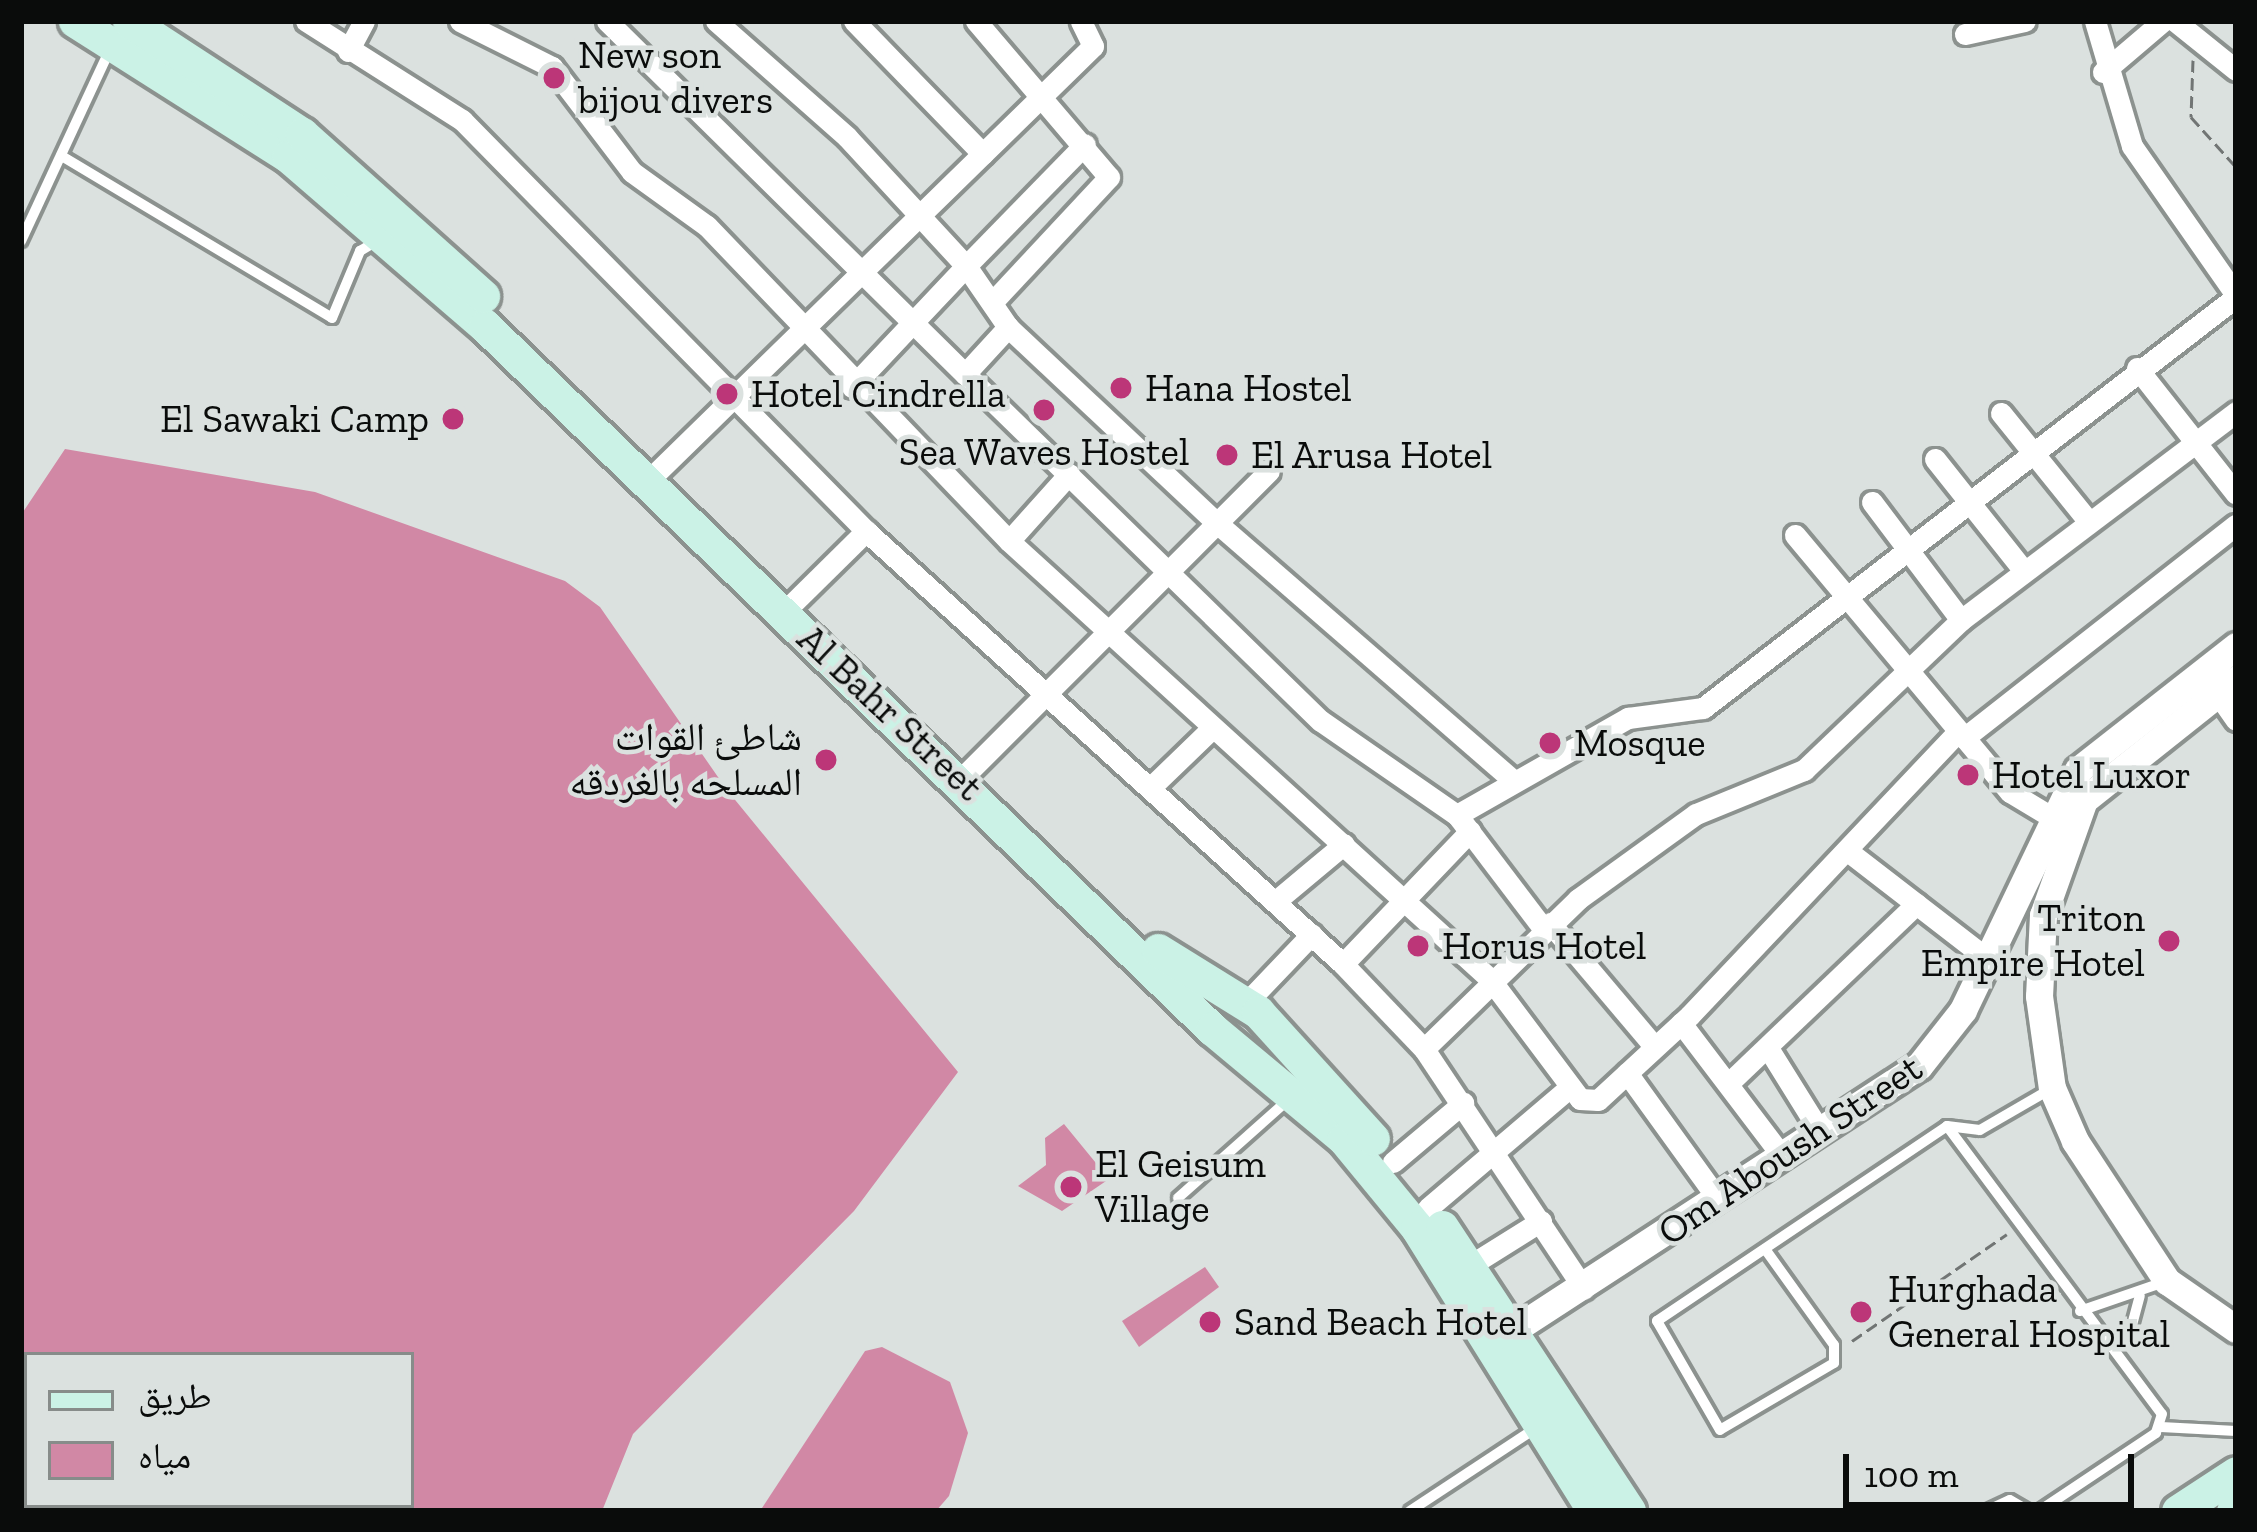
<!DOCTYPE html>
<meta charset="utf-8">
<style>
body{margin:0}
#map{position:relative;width:2257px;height:1532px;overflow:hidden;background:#dbe1df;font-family:"Zilla Slab","Noto Naskh Arabic",serif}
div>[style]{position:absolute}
.water>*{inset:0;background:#d188a5}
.path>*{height:3px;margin-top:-1.5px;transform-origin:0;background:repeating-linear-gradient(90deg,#717574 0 12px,transparent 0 18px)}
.roads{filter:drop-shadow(3px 0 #8c928f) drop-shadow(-3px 0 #8c928f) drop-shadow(0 3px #8c928f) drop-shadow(0 -3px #8c928f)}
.service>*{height:10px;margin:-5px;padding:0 5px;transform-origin:5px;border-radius:5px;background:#fff}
.minor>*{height:21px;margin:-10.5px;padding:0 10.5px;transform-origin:10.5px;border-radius:10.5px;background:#fff}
.tertiary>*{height:27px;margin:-13.5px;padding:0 13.5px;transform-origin:13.5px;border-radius:13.5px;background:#fff}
.secondary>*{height:33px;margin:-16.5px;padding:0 16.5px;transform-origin:16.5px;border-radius:16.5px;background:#cbf2e6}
.dots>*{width:33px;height:33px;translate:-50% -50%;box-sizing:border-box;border:6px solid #dbe1df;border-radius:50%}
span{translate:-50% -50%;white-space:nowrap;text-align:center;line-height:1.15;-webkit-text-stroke:9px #dbe1df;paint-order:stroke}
.poi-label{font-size:39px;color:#0a0c0b}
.left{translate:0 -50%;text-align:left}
.right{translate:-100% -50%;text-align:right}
.street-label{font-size:39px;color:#0a0c0b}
.frame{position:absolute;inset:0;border:24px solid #0a0c0b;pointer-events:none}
.legend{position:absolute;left:24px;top:1352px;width:390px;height:156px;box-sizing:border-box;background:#dbe1df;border:3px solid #878c8a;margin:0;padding:15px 21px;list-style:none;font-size:36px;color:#0a0c0b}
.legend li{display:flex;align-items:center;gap:24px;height:60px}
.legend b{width:60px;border:3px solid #878c8a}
.scale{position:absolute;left:1843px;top:1454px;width:291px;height:54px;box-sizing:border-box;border:6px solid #0a0c0b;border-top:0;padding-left:15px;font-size:36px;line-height:42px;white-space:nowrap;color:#0a0c0b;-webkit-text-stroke:9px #dbe1df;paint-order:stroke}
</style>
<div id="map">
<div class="water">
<i style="clip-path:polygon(evenodd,65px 449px,315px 492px,565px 581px,600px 607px,727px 790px,958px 1072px,854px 1211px,633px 1434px,602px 1511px,21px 1511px,21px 515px,65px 449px,27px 1355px,411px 1355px,411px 1505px,27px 1505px,27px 1355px)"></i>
<i style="clip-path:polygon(1064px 1124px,1109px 1179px,1062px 1211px,1018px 1186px,1046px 1165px,1045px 1138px)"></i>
<i style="clip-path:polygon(1205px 1267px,1219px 1287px,1139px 1347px,1122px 1321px)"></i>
<i style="clip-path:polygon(882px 1347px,950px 1382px,968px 1433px,949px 1496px,936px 1511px,760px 1511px,865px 1351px)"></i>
</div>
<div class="path">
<i style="left:2193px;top:60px;width:57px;rotate:92deg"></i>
<i style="left:2191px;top:117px;width:67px;rotate:48deg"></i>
<i style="left:1852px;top:1341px;width:188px;rotate:-34.6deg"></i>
</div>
<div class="roads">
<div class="service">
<i style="left:65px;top:158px;width:311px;rotate:30.9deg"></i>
<i style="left:332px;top:318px;width:73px;rotate:-67.3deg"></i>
<i style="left:360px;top:251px;width:21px;rotate:-31deg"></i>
<i style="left:21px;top:241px;width:212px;rotate:-65.1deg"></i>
<i style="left:1947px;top:1126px;width:359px;rotate:53.3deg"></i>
<i style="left:2162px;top:1414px;width:20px;rotate:108deg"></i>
<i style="left:2156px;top:1433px;width:141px;rotate:146.3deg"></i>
<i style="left:1178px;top:1198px;width:146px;rotate:-41.7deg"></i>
<i style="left:1765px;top:1249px;width:118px;rotate:54.3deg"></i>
<i style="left:1834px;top:1345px;width:18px;rotate:90deg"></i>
<i style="left:1834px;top:1363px;width:132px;rotate:149.6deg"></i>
<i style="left:1720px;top:1430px;width:126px;rotate:-120deg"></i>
<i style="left:1657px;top:1321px;width:349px;rotate:-33.9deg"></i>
<i style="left:1947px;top:1126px;width:33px;rotate:7deg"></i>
<i style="left:1980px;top:1130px;width:80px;rotate:-30.1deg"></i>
<i style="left:2080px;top:1311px;width:89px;rotate:-19deg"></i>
<i style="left:2107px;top:1346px;width:33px;rotate:-40deg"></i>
<i style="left:2132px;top:1325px;width:30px;rotate:-75deg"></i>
<i style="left:2161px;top:1427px;width:75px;rotate:3.1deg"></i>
<i style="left:1410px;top:1511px;width:154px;rotate:-33.4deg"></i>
<i style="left:1986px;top:1511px;width:26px;rotate:-25deg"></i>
<i style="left:2010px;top:1500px;width:22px;rotate:30deg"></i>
</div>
<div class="minor">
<i style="left:306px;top:21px;width:185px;rotate:32.4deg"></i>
<i style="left:462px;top:120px;width:576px;rotate:45.49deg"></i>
<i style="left:866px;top:531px;width:644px;rotate:42.23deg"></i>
<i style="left:1343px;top:964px;width:117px;rotate:46.4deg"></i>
<i style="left:1424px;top:1049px;width:288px;rotate:56.3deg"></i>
<i style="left:460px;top:21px;width:103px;rotate:26.6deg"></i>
<i style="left:552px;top:67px;width:132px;rotate:52.7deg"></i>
<i style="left:632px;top:172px;width:92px;rotate:35.8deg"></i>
<i style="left:707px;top:226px;width:436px;rotate:46.2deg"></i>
<i style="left:1009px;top:541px;width:651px;rotate:42.32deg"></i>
<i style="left:1490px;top:979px;width:150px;rotate:53.1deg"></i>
<i style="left:1580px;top:1099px;width:18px;rotate:3deg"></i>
<i style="left:1598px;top:1100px;width:125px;rotate:-42.7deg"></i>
<i style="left:1690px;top:1015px;width:391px;rotate:-46.6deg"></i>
<i style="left:607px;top:21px;width:503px;rotate:44.6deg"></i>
<i style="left:965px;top:374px;width:64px;rotate:-47.5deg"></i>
<i style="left:716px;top:21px;width:175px;rotate:41.5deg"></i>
<i style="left:847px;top:137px;width:176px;rotate:47.3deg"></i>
<i style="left:966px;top:266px;width:170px;rotate:-45.7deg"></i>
<i style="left:854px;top:21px;width:185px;rotate:45.9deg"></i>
<i style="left:976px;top:21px;width:205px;rotate:49.6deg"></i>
<i style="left:1109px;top:177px;width:164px;rotate:133deg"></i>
<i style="left:2095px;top:21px;width:130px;rotate:73.5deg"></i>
<i style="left:2132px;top:146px;width:182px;rotate:55.1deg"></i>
<i style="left:2175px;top:21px;width:78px;rotate:38.8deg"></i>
<i style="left:1965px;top:34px;width:61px;rotate:-12.2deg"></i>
<i style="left:348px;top:51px;width:34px;rotate:-62deg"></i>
<i style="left:2103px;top:72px;width:79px;rotate:-40.4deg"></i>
<i style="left:2137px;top:368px;width:160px;rotate:51.8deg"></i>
<i style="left:965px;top:374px;width:497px;rotate:44.3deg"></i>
<i style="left:1321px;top:721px;width:165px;rotate:34.7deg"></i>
<i style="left:1457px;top:815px;width:141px;rotate:52.8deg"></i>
<i style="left:852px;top:387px;width:166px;rotate:-46.7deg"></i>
<i style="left:966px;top:266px;width:74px;rotate:55.5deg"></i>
<i style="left:1008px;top:327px;width:287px;rotate:43.2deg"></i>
<i style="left:1217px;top:523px;width:391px;rotate:41deg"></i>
<i style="left:2001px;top:413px;width:140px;rotate:51.1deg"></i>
<i style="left:1935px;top:459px;width:143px;rotate:51.5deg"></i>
<i style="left:658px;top:471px;width:608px;rotate:-44.33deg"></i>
<i style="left:1093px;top:46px;width:28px;rotate:-116deg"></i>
<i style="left:1872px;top:502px;width:148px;rotate:53deg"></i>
<i style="left:1795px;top:535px;width:335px;rotate:50.1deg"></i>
<i style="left:2010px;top:792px;width:47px;rotate:31deg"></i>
<i style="left:1009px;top:541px;width:90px;rotate:-48.2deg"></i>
<i style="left:793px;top:603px;width:103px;rotate:-44.6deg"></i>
<i style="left:2217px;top:693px;width:33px;rotate:55deg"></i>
<i style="left:1964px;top:738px;width:345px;rotate:-38.1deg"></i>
<i style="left:969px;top:771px;width:424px;rotate:-45deg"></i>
<i style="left:1150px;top:788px;width:83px;rotate:-44deg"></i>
<i style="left:1457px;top:815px;width:197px;rotate:-29.6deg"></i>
<i style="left:1628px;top:718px;width:76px;rotate:-7.6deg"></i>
<i style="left:1703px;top:708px;width:673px;rotate:-37.64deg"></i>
<i style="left:1849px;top:852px;width:172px;rotate:37.7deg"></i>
<i style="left:1277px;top:900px;width:87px;rotate:-39.9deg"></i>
<i style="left:1550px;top:923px;width:161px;rotate:49.8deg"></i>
<i style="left:1343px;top:964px;width:184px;rotate:-46.3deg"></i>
<i style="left:1246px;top:1003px;width:95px;rotate:-46.3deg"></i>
<i style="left:1681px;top:1023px;width:167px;rotate:52.8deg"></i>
<i style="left:1768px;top:1048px;width:97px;rotate:58.1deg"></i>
<i style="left:1424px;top:1049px;width:215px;rotate:-44.2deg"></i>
<i style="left:1578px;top:899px;width:145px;rotate:-35.8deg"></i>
<i style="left:1696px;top:814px;width:117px;rotate:-22.2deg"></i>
<i style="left:1804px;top:770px;width:217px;rotate:-43.7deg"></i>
<i style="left:1961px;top:620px;width:345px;rotate:-37.1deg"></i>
<i style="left:1627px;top:1073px;width:155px;rotate:54.2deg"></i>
<i style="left:1732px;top:1080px;width:255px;rotate:-43.7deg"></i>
<i style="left:1393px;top:1162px;width:92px;rotate:-40.1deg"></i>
<i style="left:1428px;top:1208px;width:187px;rotate:-40.4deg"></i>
<i style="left:1469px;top:1266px;width:85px;rotate:-32deg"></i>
</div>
<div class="tertiary">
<i style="left:2236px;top:679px;width:194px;rotate:141.5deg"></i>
<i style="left:2084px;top:800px;width:122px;rotate:109.6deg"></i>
<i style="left:2043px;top:915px;width:81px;rotate:92.8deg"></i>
<i style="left:2039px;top:996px;width:93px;rotate:82deg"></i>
<i style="left:2052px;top:1088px;width:58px;rotate:66.5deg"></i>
<i style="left:2075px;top:1141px;width:168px;rotate:56.7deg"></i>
<i style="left:2167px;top:1281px;width:84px;rotate:34.8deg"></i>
<i style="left:1512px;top:1331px;width:486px;rotate:-33.1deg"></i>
<i style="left:1919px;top:1066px;width:71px;rotate:-51.8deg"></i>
<i style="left:1963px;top:1010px;width:266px;rotate:-64.4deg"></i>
<i style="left:2078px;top:770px;width:201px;rotate:-38.1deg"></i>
</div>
<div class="secondary">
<i style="left:75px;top:21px;width:252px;rotate:32.4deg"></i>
<i style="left:288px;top:156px;width:260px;rotate:40.8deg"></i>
<i style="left:485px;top:326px;width:1011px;rotate:44.04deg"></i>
<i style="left:1212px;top:1029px;width:172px;rotate:39.8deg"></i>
<i style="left:1344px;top:1139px;width:115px;rotate:50.6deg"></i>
<i style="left:1417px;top:1228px;width:334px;rotate:58deg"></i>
<i style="left:129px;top:21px;width:207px;rotate:33.2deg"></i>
<i style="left:302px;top:134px;width:243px;rotate:41.8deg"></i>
<i style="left:1158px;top:950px;width:118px;rotate:31.8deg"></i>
<i style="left:1258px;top:1012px;width:171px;rotate:47.8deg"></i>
<i style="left:1442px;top:1227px;width:340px;rotate:56.6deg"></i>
<i style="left:2178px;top:1511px;width:69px;rotate:-33.2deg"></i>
<i style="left:2233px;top:1511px;width:4px;rotate:-34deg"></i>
</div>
</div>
<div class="dots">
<i style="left:554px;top:78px;background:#bc3678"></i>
<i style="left:1121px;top:388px;background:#bc3678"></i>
<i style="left:727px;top:394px;background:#bc3678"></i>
<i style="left:1044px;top:410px;background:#bc3678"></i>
<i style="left:453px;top:419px;background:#bc3678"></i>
<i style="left:1227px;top:455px;background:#bc3678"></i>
<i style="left:1550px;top:743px;background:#bc3678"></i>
<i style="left:826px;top:760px;background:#bc3678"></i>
<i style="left:1968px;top:775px;background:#bc3678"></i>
<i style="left:2169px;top:941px;background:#bc3678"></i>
<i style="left:1418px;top:946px;background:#bc3678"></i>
<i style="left:1071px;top:1187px;background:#bc3678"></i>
<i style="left:1861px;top:1312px;background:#bc3678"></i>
<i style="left:1210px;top:1322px;background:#bc3678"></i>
</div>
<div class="poi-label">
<span class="left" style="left:578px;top:78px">New son<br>bijou divers</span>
<span class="left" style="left:1145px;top:388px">Hana Hostel</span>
<span class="left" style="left:751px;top:394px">Hotel Cindrella</span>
<span class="right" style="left:429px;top:419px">El Sawaki Camp</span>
<span style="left:1044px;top:452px">Sea Waves Hostel</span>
<span class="left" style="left:1251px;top:455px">El Arusa Hotel</span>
<span class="right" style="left:802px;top:760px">شاطئ القوات<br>المسلحه بالغردقه</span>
<span class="left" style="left:1574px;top:743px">Mosque</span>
<span class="left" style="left:1992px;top:775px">Hotel Luxor</span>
<span class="right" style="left:2145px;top:941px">Triton<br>Empire Hotel</span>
<span class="left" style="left:1442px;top:946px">Horus Hotel</span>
<span class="left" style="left:1095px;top:1187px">El Geisum<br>Village</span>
<span class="left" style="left:1888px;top:1312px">Hurghada<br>General Hospital</span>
<span class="left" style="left:1234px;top:1322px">Sand Beach Hotel</span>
</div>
<div class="street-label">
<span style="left:890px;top:713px;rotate:43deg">Al Bahr Street</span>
<span style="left:1790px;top:1150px;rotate:-34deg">Om Aboush Street</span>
</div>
<div class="frame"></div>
<ul class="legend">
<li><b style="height:15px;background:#cbf2e6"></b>طريق</li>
<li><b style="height:33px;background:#d188a5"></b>مياه</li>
</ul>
<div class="scale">100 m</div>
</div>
